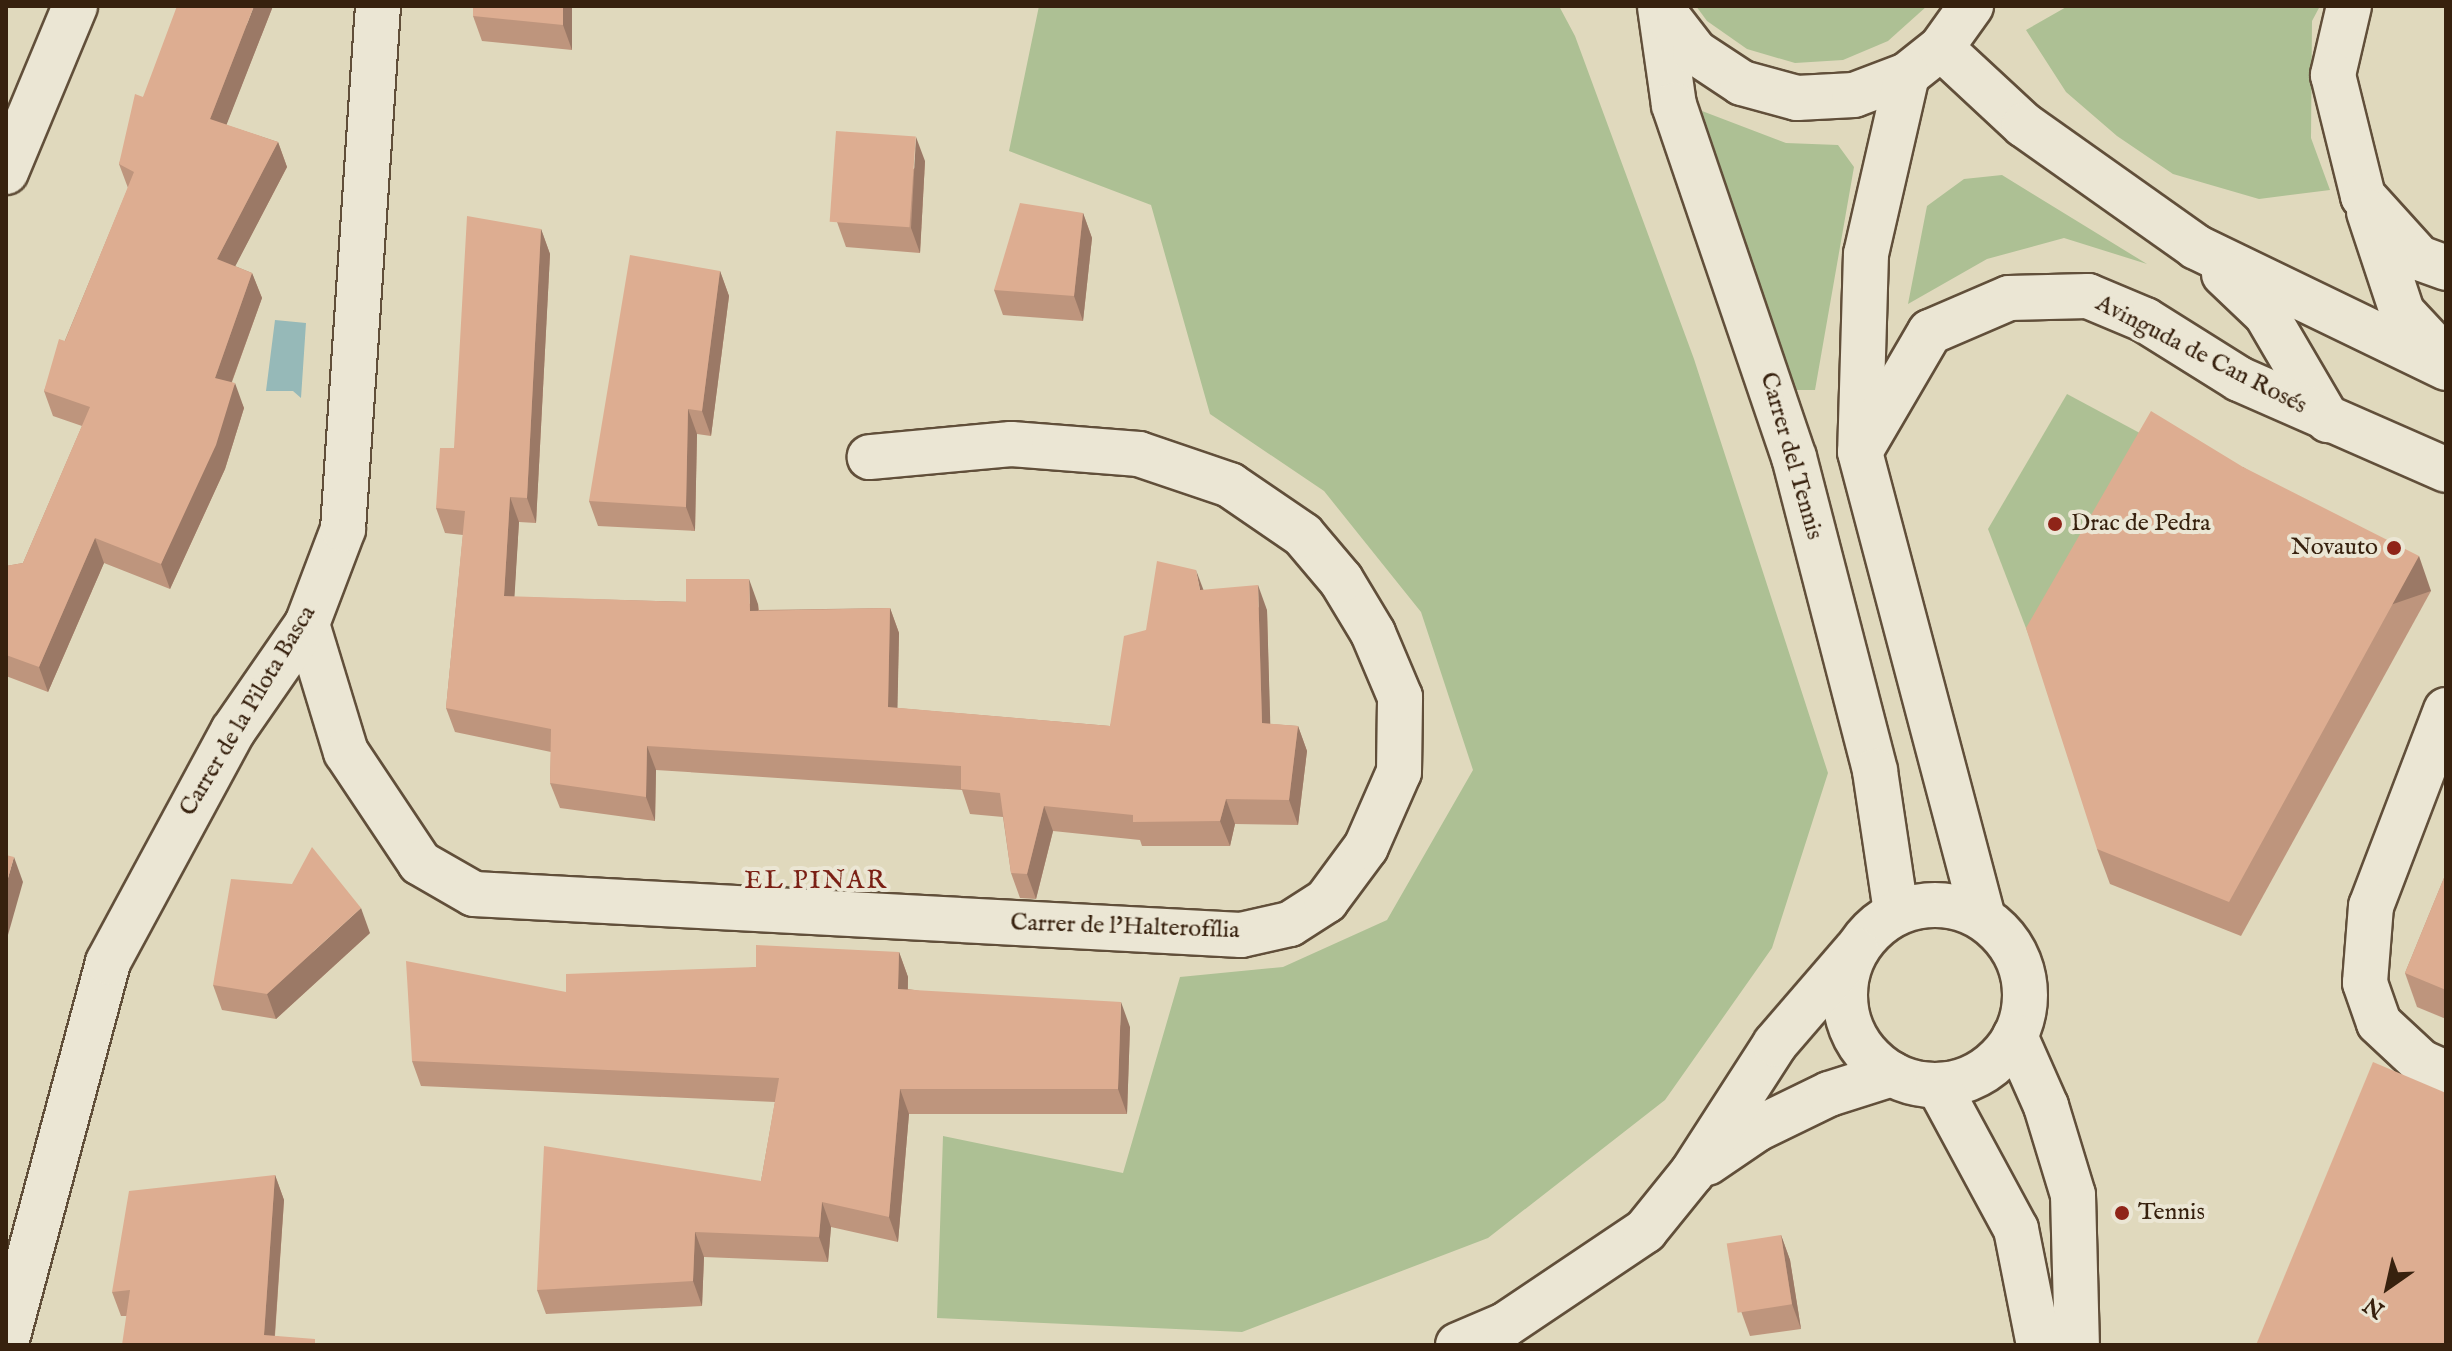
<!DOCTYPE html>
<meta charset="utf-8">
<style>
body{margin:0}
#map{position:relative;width:2452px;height:1351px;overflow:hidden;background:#e0d9bd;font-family:"IM FELL English",serif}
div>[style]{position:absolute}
.green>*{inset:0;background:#adc094}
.water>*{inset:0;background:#96b9b8}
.roads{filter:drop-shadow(2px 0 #614f3a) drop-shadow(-2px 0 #614f3a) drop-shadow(0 2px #614f3a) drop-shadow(0 -2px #614f3a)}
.street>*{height:44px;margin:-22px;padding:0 22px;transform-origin:22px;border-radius:22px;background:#ebe6d4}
.street>.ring{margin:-22px;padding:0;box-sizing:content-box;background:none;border:44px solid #ebe6d4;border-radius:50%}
.wall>*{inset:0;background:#be957d}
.shaded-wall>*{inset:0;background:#9b7966;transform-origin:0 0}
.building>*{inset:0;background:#ddad91;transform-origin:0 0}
.dots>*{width:22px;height:22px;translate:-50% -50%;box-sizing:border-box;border:4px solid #ebe6d4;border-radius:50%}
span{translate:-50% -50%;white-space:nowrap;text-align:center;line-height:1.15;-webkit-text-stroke:8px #ebe6d4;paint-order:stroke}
.street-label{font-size:24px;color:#37210e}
.poi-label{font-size:24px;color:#37210e}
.left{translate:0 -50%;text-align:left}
.right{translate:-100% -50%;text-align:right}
.neighbourhood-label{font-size:26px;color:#7a1f14;letter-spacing:2px}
.frame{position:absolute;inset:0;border:8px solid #37210e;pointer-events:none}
.north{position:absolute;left:2348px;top:1247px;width:80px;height:80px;-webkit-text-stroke:6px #ebe6d4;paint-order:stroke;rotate:214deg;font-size:22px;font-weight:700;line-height:32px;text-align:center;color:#37210e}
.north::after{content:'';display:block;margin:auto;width:28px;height:36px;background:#37210e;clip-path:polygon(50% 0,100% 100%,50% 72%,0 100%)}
</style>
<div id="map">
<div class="green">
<i style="clip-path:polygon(1039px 6px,1559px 6px,1575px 36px,1694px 359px,1828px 773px,1772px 948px,1665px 1100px,1488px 1238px,1242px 1332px,937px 1318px,943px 1136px,1123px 1173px,1180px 977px,1283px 967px,1387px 920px,1473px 770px,1421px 612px,1324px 491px,1210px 414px,1151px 205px,1009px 151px)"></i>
<i style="clip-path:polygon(1696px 6px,1927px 6px,1888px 41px,1843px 60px,1795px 63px,1747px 49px,1707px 21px)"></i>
<i style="clip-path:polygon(2068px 6px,2320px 6px,2312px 21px,2311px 138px,2330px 190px,2259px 199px,2173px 174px,2117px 136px,2066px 92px,2026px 30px)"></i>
<i style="clip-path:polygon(1702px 111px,1786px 143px,1838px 145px,1854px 167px,1815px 390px,1794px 390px)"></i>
<i style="clip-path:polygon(2002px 175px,2147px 264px,2064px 238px,1987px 259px,1908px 304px,1927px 206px,1964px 179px)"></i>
<i style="clip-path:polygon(2067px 394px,2164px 446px,2039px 662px,1988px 529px)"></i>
</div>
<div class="water">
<i style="clip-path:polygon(275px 320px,306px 323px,301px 398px,293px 391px,266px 391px)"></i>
</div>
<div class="roads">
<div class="street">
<i style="left:2349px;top:6px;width:71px;rotate:103.1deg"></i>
<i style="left:2333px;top:75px;width:125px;rotate:76.1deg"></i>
<i style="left:2363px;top:196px;width:84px;rotate:47.9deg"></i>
<i style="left:2419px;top:258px;width:29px;rotate:20deg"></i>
<i style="left:1660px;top:7px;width:99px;rotate:81.9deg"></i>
<i style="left:1674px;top:105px;width:372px;rotate:71.2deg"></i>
<i style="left:1794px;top:457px;width:324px;rotate:75.5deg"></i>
<i style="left:1875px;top:771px;width:143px;rotate:81.5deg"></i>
<i style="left:1661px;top:8px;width:56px;rotate:52.3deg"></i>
<i style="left:1695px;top:52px;width:56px;rotate:33.4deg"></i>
<i style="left:1742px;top:83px;width:57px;rotate:15.3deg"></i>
<i style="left:1797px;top:98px;width:57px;rotate:-3deg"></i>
<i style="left:1854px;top:95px;width:57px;rotate:-20.7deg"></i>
<i style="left:1907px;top:75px;width:43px;rotate:-38.5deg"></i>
<i style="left:1941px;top:48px;width:52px;rotate:-54.5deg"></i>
<i style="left:1941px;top:48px;width:113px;rotate:42.9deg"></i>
<i style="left:2024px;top:125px;width:211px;rotate:35.3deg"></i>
<i style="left:2196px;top:247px;width:278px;rotate:25.8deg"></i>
<i style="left:1907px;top:75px;width:184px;rotate:102.9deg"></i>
<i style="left:1866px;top:254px;width:198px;rotate:91.7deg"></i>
<i style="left:1860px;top:452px;width:482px;rotate:75.2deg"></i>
<i style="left:6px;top:172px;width:180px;rotate:-67.4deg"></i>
<i style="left:2369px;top:212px;width:105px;rotate:71.7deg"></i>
<i style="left:2402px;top:312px;width:62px;rotate:47deg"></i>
<i style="left:2224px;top:274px;width:58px;rotate:43.6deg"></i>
<i style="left:2266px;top:314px;width:123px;rotate:59.7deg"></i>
<i style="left:1861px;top:450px;width:137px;rotate:-59.7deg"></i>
<i style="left:1930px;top:332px;width:86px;rotate:-23.3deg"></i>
<i style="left:2009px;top:298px;width:79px;rotate:-1.5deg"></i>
<i style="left:2088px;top:296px;width:62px;rotate:22.8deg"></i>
<i style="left:2145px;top:320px;width:111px;rotate:32.1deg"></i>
<i style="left:2239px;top:379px;width:226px;rotate:23.7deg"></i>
<i style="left:307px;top:624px;width:134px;rotate:73.1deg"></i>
<i style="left:346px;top:752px;width:133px;rotate:56.3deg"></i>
<i style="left:420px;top:863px;width:62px;rotate:29.9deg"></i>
<i style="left:474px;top:894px;width:768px;rotate:3.06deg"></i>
<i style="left:1241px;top:935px;width:50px;rotate:-12.7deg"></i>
<i style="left:1290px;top:924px;width:43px;rotate:-32.6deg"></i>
<i style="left:1326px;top:901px;width:67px;rotate:-53.5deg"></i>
<i style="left:1366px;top:847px;width:82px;rotate:-66.3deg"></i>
<i style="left:1399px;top:772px;width:75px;rotate:-89.2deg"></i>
<i style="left:1400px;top:697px;width:69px;rotate:-112.9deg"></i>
<i style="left:1373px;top:633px;width:62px;rotate:-121.1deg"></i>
<i style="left:1341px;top:580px;width:59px;rotate:-130.2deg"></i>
<i style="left:1303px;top:535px;width:88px;rotate:-145.6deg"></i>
<i style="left:1230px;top:485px;width:96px;rotate:-161.2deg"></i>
<i style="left:1139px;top:454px;width:128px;rotate:-175.5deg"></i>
<i style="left:1011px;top:444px;width:142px;rotate:174.7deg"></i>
<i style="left:2446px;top:710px;width:210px;rotate:110.9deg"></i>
<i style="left:2371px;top:906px;width:77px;rotate:94.5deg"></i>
<i style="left:2365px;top:983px;width:42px;rotate:70.7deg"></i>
<i style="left:2379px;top:1023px;width:57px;rotate:42.9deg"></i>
<i style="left:2421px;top:1062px;width:27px;rotate:24deg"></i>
<i class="ring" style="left:1845px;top:905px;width:136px;height:136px"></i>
<i style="left:2015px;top:1036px;width:77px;rotate:66.1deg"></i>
<i style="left:2046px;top:1106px;width:93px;rotate:73.1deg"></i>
<i style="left:2073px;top:1195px;width:150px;rotate:88.5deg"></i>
<i style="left:1938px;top:1085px;width:164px;rotate:61.6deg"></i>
<i style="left:2016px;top:1229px;width:118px;rotate:78.8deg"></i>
<i style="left:1707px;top:1163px;width:60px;rotate:-34.2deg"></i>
<i style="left:1757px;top:1129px;width:80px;rotate:-25.9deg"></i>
<i style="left:1829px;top:1094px;width:66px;rotate:-17.6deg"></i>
<i style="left:6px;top:1343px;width:394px;rotate:-75deg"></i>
<i style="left:108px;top:962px;width:263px;rotate:-61.6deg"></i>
<i style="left:233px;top:731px;width:130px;rotate:-55.3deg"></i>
<i style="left:307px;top:624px;width:102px;rotate:-69.2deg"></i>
<i style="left:343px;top:529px;width:524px;rotate:-86.17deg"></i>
<i style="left:1458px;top:1345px;width:51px;rotate:-23.1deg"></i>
<i style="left:1505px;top:1325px;width:169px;rotate:-33.9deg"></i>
<i style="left:1645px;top:1231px;width:75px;rotate:-51deg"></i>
<i style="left:1692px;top:1173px;width:153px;rotate:-57.2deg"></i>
<i style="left:1775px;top:1044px;width:124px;rotate:-49.2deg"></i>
</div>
</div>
<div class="wall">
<i style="clip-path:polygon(273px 6px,226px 125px,278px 142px,287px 167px,235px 266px,252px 273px,262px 298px,232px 382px,244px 408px,225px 469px,170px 589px,104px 563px,48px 692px,6px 676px,6px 566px,23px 563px,82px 426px,53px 416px,44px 391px,128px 188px,119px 164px,143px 97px)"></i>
<i style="clip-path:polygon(572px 6px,572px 50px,482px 41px,473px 16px)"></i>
<i style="clip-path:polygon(925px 161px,920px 253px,846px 247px,837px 222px)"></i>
<i style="clip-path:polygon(1083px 213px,1092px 238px,1083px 321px,1003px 315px,994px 290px)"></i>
<i style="clip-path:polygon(541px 229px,550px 254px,536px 523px,519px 522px,514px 597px,758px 604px,759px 610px,890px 608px,899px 633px,897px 708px,1110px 726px,1146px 630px,1204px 590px,1267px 610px,1270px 724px,1298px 726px,1307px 751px,1298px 825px,1235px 824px,1230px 846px,1142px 846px,1140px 840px,1053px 831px,1036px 899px,1020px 898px,1011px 873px,1003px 817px,970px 814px,962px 790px,656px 770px,655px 821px,560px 808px,550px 783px,551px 752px,455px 732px,446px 708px,463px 535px,445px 533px,436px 508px,454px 448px)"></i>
<i style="clip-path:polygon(720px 271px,729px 296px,711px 436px,697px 434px,695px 531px,598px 526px,589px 501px)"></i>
<i style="clip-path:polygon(2243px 467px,2431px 591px,2241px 936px,2110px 884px,2097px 849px)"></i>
<i style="clip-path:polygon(2446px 873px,2446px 1019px,2417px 1007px,2405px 973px)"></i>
<i style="clip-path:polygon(370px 933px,276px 1019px,222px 1010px,213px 985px)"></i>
<i style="clip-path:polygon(899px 952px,908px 977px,908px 989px,1130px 1027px,1127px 1114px,909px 1114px,898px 1242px,831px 1227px,828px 1262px,704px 1257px,702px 1306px,546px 1314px,537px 1290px,761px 1181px,775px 1102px,421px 1086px,412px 1061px,566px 992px,756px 967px)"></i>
<i style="clip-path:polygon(275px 1175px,284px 1200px,275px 1336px,317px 1345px,126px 1316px,121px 1316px,112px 1292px)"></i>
<i style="clip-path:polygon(1781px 1235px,1790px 1260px,1801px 1329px,1750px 1336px,1741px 1311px)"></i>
</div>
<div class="shaded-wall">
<i style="clip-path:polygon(254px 6px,273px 6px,219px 144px,210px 119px)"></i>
<i style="clip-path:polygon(563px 6px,572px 6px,572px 50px,563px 25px)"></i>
<i style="clip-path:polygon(916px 137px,925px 161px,920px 253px,911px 228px)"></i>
<i style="clip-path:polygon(278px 142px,287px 167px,226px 284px,217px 259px)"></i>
<i style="clip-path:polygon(1083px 213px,1092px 238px,1083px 321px,1074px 296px)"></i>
<i style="clip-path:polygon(541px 229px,550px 254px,536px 523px,527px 498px)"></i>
<i style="clip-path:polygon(720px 271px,729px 296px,711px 436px,702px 411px)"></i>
<i style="clip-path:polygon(252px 273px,262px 298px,224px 403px,215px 378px)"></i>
<i style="clip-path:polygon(235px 383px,244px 408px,225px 469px,170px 589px,161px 564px)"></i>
<i style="clip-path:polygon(688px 409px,697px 434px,695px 531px,686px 507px)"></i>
<i style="clip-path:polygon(510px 497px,519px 522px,513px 621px,504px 596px)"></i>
<i style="clip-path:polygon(95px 538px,104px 563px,48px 692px,39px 667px)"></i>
<i style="left:2419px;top:556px;width:37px;height:395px;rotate:71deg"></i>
<i style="clip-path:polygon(1196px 570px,1205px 594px,1200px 590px)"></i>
<i style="clip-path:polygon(749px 579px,758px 604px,759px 635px,750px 611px)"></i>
<i style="clip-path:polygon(1258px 585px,1267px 610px,1271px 748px,1262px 723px)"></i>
<i style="clip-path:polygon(890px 608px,899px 633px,897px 732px,888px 707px)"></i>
<i style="clip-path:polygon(1298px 726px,1307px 751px,1298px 825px,1289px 800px)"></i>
<i style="clip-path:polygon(647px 746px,656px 770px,655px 821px,646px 797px)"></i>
<i style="clip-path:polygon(1226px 799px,1235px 824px,1230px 846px,1220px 821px)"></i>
<i style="clip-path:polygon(1044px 806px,1053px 831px,1036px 899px,1027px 874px)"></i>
<i style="clip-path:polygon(14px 857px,23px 882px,6px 942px,6px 885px)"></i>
<i style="clip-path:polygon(361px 908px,370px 933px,276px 1019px,267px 994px)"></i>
<i style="clip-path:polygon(899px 952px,908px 977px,907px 1014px,898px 989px)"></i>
<i style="clip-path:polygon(1121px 1002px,1130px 1027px,1127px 1114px,1118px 1089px)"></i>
<i style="clip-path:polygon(900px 1089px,909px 1114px,898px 1242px,889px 1217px)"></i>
<i style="clip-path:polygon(275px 1175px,284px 1200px,274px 1345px,264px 1335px)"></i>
<i style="clip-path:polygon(822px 1202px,831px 1227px,828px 1262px,819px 1237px)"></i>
<i style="clip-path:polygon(695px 1232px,704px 1257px,702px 1306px,693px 1281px)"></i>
<i style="clip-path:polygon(1781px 1235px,1790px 1260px,1801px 1329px,1792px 1304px)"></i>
</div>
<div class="building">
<i style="clip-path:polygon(177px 6px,254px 6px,210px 119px,278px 142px,217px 259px,252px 273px,215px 378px,235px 383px,216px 445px,161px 564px,95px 538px,39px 667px,6px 655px,6px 566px,23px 563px,90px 407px,44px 391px,59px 339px,65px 341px,134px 172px,119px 164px,135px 94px,143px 97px)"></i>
<i style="clip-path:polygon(473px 6px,563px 6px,563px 25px,473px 16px)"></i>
<i style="left:836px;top:131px;width:80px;height:91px;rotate:4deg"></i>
<i style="clip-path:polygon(1020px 203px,1083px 213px,1074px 296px,994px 290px)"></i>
<i style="clip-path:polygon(467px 216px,541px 229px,527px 498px,510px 497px,504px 596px,686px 602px,686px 579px,749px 579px,750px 611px,890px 608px,888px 707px,1110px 726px,1124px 636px,1146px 630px,1157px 561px,1196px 570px,1200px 590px,1258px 585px,1262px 723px,1298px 726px,1289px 800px,1226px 799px,1220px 821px,1133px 822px,1133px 815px,1044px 806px,1027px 874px,1011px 873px,1000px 793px,961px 789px,961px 766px,647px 746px,646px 797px,550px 783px,551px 729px,446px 708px,465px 511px,436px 508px,440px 448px,454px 448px)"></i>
<i style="clip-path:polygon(630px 255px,720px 271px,702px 411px,688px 409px,686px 507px,589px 501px)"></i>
<i style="clip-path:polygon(2151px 411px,2243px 467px,2419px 556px,2229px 902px,2097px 849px,2026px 628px)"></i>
<i style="clip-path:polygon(312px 847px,361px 908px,267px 994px,213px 985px,231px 879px,292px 884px)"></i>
<i style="clip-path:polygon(6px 855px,14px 857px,6px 885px)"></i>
<i style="clip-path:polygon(2446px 873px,2446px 990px,2405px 973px)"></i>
<i style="clip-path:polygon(756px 945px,899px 952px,898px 989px,1121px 1002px,1118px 1089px,900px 1089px,889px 1217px,822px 1202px,819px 1237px,695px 1232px,693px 1281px,537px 1290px,544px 1146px,761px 1181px,779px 1078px,412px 1061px,406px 961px,566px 992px,566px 974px,756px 967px)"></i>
<i style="clip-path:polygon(2373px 1062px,2446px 1093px,2446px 1345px,2256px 1345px)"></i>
<i style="clip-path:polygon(275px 1175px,264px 1335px,315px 1339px,315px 1345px,122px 1345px,130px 1290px,112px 1292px,129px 1191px)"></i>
<i style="left:1781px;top:1235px;width:70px;height:55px;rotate:81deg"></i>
</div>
<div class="dots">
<i style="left:2055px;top:524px;background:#8f2418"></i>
<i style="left:2394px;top:548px;background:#8f2418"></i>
<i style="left:2122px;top:1213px;background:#8f2418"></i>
</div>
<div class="street-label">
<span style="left:2201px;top:355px;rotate:27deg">Avinguda de Can Rosés</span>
<span style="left:1791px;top:456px;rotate:74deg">Carrer del Tennis</span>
<span style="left:248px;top:711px;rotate:-59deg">Carrer de la Pilota Basca</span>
<span style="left:1125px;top:927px;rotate:2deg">Carrer de l'Halterofília</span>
</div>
<div class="poi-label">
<span class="left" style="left:2071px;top:524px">Drac de Pedra</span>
<span class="right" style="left:2378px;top:548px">Novauto</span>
<span class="left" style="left:2138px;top:1213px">Tennis</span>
</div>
<div class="neighbourhood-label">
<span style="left:816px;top:881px">EL PINAR</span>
</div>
<div class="frame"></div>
<div class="north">N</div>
</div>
